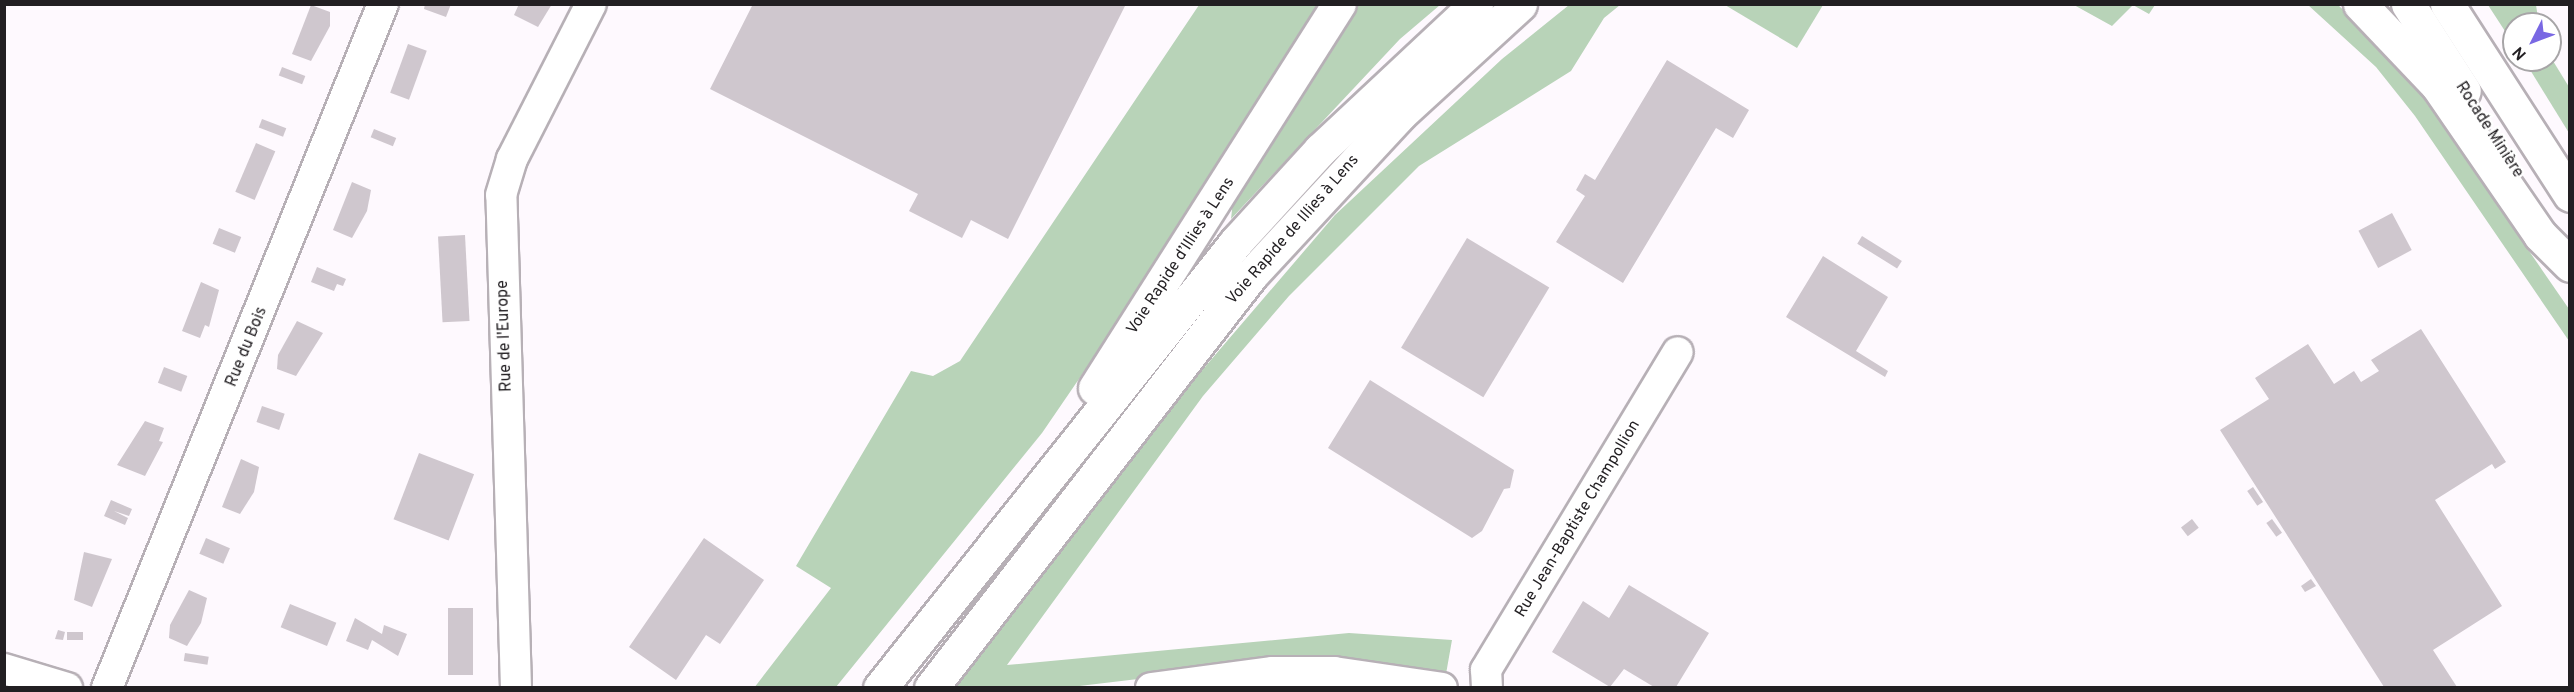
<!DOCTYPE html>
<meta charset="utf-8">
<style>
body{margin:0}
#map{position:relative;width:2574px;height:692px;overflow:hidden;background:#fef9fe;font-family:Overpass,sans-serif}
div>[style]{position:absolute}
.green>*{inset:0;background:#b8d3b8}
.building>*{inset:0;background:#cfc7ce;transform-origin:0 0}
.roads{filter:drop-shadow(2px 0 #b7b0b6) drop-shadow(-2px 0 #b7b0b6) drop-shadow(0 2px #b7b0b6) drop-shadow(0 -2px #b7b0b6)}
.minor>*{height:30px;margin:-15px;padding:0 15px;transform-origin:15px;border-radius:15px;background:#fff}
.highway>*{height:33px;margin:-16.5px;padding:0 16.5px;transform-origin:16.5px;border-radius:16.5px;background:#fff}
span{translate:-50% -50%;white-space:nowrap;text-align:center;line-height:1.15;-webkit-text-stroke:5px #fff;paint-order:stroke}
.street-label{font-size:16px;color:#221f22}
.frame{position:absolute;inset:0;border:6px solid #221f22;pointer-events:none}
.north{position:absolute;left:2502px;top:12px;width:60px;height:60px;box-sizing:border-box;background:#fff;border:2px solid #a7a5a7;border-radius:50%;rotate:228deg;font-size:16px;font-weight:700;line-height:24px;text-align:center;color:#221f22}
.north::after{content:'';display:block;margin:auto;width:21px;height:27px;background:#7968e3;clip-path:polygon(50% 0,100% 100%,50% 72%,0 100%)}
</style>
<div id="map">
<div class="green">
<i style="clip-path:polygon(1199px 5px,1317px 5px,1146px 281px,1042px 433px,836px 687px,754px 688px,831px 588px,796px 566px,911px 371px,933px 376px,960px 361px)"></i>
<i style="clip-path:polygon(1358px 5px,1440px 5px,1400px 39px,1231px 219px,1233px 201px)"></i>
<i style="clip-path:polygon(1569px 5px,1620px 5px,1604px 18px,1571px 71px,1419px 166px,1289px 296px,1203px 396px,1007px 665px,1349px 633px,1452px 640px,1446px 674px,1273px 663px,1071px 687px,954px 688px,1198px 375px,1335px 215px,1502px 59px)"></i>
<i style="clip-path:polygon(1725px 5px,1823px 4px,1823px 5px,1797px 48px)"></i>
<i style="clip-path:polygon(2074px 5px,2155px 4px,2155px 5px,2149px 14px,2133px 5px,2112px 26px)"></i>
<i style="clip-path:polygon(2308px 5px,2338px 5px,2398px 61px,2569px 309px,2569px 341px,2415px 116px,2376px 67px)"></i>
<i style="clip-path:polygon(2488px 5px,2536px 5px,2539px 24px,2514px 24px,2514px 45px)"></i>
<i style="clip-path:polygon(2550px 56px,2569px 87px,2569px 133px,2524px 60px)"></i>
</div>
<div class="building">
<i style="clip-path:polygon(425px 4px,451px 4px,446px 17px,424px 9px)"></i>
<i style="clip-path:polygon(519px 4px,552px 4px,538px 27px,514px 15px)"></i>
<i style="clip-path:polygon(753px 4px,1126px 4px,1008px 239px,971px 220px,962px 238px,909px 211px,918px 194px,710px 89px)"></i>
<i style="clip-path:polygon(311px 5px,330px 12px,330px 26px,311px 61px,292px 54px)"></i>
<i style="left:408px;top:44px;width:20px;height:52px;rotate:20deg"></i>
<i style="clip-path:polygon(1667px 60px,1749px 110px,1733px 138px,1716px 128px,1623px 283px,1556px 242px,1585px 196px,1576px 190px,1585px 174px,1595px 180px)"></i>
<i style="left:282px;top:67px;width:25px;height:9px;rotate:21deg"></i>
<i style="left:262px;top:119px;width:26px;height:9px;rotate:21deg"></i>
<i style="left:374px;top:129px;width:24px;height:9px;rotate:22deg"></i>
<i style="left:256px;top:143px;width:21px;height:53px;rotate:23deg"></i>
<i style="clip-path:polygon(352px 182px,371px 190px,367px 211px,352px 238px,333px 230px)"></i>
<i style="left:2392px;top:213px;width:42px;height:38px;rotate:62deg"></i>
<i style="left:219px;top:228px;width:24px;height:17px;rotate:22deg"></i>
<i style="left:465px;top:235px;width:86px;height:27px;rotate:87deg"></i>
<i style="left:1862px;top:236px;width:47px;height:9px;rotate:32deg"></i>
<i style="left:1467px;top:238px;width:96px;height:128px;rotate:31deg"></i>
<i style="clip-path:polygon(1823px 256px,1888px 297px,1856px 351px,1888px 371px,1885px 377px,1786px 317px)"></i>
<i style="clip-path:polygon(317px 267px,346px 279px,343px 286px,337px 284px,334px 291px,311px 282px)"></i>
<i style="clip-path:polygon(201px 282px,219px 290px,209px 327px,205px 325px,200px 338px,182px 331px)"></i>
<i style="clip-path:polygon(297px 321px,323px 333px,296px 376px,277px 369px,278px 355px)"></i>
<i style="clip-path:polygon(2421px 329px,2506px 462px,2495px 469px,2492px 464px,2435px 500px,2502px 606px,2433px 650px,2457px 687px,2384px 687px,2220px 430px,2269px 399px,2255px 378px,2308px 344px,2334px 384px,2354px 371px,2361px 382px,2379px 371px,2371px 360px)"></i>
<i style="left:164px;top:367px;width:25px;height:17px;rotate:21deg"></i>
<i style="clip-path:polygon(1370px 380px,1514px 470px,1510px 488px,1504px 489px,1482px 531px,1472px 538px,1328px 448px)"></i>
<i style="left:262px;top:406px;width:24px;height:17px;rotate:19deg"></i>
<i style="clip-path:polygon(145px 421px,164px 428px,159px 441px,163px 442px,145px 476px,117px 465px)"></i>
<i style="left:419px;top:453px;width:59px;height:71px;rotate:21deg"></i>
<i style="clip-path:polygon(241px 459px,259px 467px,254px 492px,240px 514px,222px 507px)"></i>
<i style="left:2253px;top:487px;width:18px;height:7px;rotate:56deg"></i>
<i style="clip-path:polygon(111px 500px,132px 509px,129px 516px,114px 511px,128px 518px,125px 525px,104px 516px)"></i>
<i style="left:2192px;top:519px;width:11px;height:14px;rotate:52deg"></i>
<i style="left:2272px;top:519px;width:17px;height:7px;rotate:54deg"></i>
<i style="left:206px;top:538px;width:26px;height:17px;rotate:23deg"></i>
<i style="clip-path:polygon(704px 538px,764px 580px,720px 644px,706px 635px,676px 680px,629px 647px)"></i>
<i style="clip-path:polygon(84px 552px,112px 559px,92px 607px,74px 600px)"></i>
<i style="clip-path:polygon(2311px 579px,2316px 586px,2305px 592px,2301px 586px)"></i>
<i style="clip-path:polygon(1629px 585px,1709px 633px,1676px 687px,1654px 687px,1624px 669px,1610px 687px,1552px 652px,1583px 601px,1609px 618px)"></i>
<i style="clip-path:polygon(189px 590px,207px 598px,201px 623px,187px 646px,169px 638px,170px 625px)"></i>
<i style="left:290px;top:604px;width:50px;height:25px;rotate:22deg"></i>
<i style="left:448px;top:608px;width:25px;height:67px"></i>
<i style="clip-path:polygon(355px 618px,382px 634px,384px 625px,407px 634px,398px 656px,372px 640px,368px 650px,346px 641px)"></i>
<i style="clip-path:polygon(58px 630px,65px 632px,63px 640px,55px 639px)"></i>
<i style="left:67px;top:632px;width:16px;height:8px"></i>
<i style="left:185px;top:653px;width:24px;height:8px;rotate:9deg"></i>
</div>
<div class="roads">
<div class="minor">
<i style="left:4px;top:669px;width:66px;rotate:16.8deg"></i>
<i style="left:107px;top:688px;width:738px;rotate:-68.03deg"></i>
<i style="left:516px;top:688px;width:493px;rotate:-91.7deg"></i>
<i style="left:501px;top:195px;width:38px;rotate:-73deg"></i>
<i style="left:512px;top:159px;width:174px;rotate:-63deg"></i>
<i style="left:1151px;top:688px;width:123px;rotate:-7.5deg"></i>
<i style="left:1273px;top:672px;width:61px"></i>
<i style="left:1334px;top:672px;width:109px;rotate:8.4deg"></i>
<i style="left:1487px;top:688px;width:18px;rotate:-93deg"></i>
<i style="left:1486px;top:670px;width:371px;rotate:-58.9deg"></i>
</div>
<div class="highway">
<i style="left:2360px;top:4px;width:112px;rotate:46.5deg"></i>
<i style="left:2437px;top:85px;width:182px;rotate:55.5deg"></i>
<i style="left:2540px;top:235px;width:42px;rotate:45deg"></i>
<i style="left:2408px;top:4px;width:103px;rotate:57.2deg"></i>
<i style="left:2447px;top:4px;width:227px;rotate:57.2deg"></i>
<i style="left:1095px;top:388px;width:455px;rotate:-57.6deg"></i>
<i style="left:880px;top:688px;width:571px;rotate:-51.4deg"></i>
<i style="left:1236px;top:242px;width:125px;rotate:-47.6deg"></i>
<i style="left:1320px;top:150px;width:214px;rotate:-43.1deg"></i>
<i style="left:931px;top:688px;width:522px;rotate:-52.23deg"></i>
<i style="left:1251px;top:275px;width:218px;rotate:-47.2deg"></i>
<i style="left:1399px;top:115px;width:164px;rotate:-42.5deg"></i>
</div>
</div>
<div class="street-label">
<span style="left:2489px;top:130px;rotate:57deg">Rocade Minière</span>
<span style="left:1293px;top:230px;rotate:-49deg">Voie Rapide de Illies à Lens</span>
<span style="left:1181px;top:256px;rotate:-57deg">Voie Rapide d’Illies à Lens</span>
<span style="left:505px;top:336px;rotate:-92deg">Rue de l'Europe</span>
<span style="left:247px;top:347px;rotate:-68deg">Rue du Bois</span>
<span style="left:1578px;top:519px;rotate:-59deg">Rue Jean-Baptiste Champollion</span>
</div>
<div class="frame"></div>
<div class="north">N</div>
</div>
